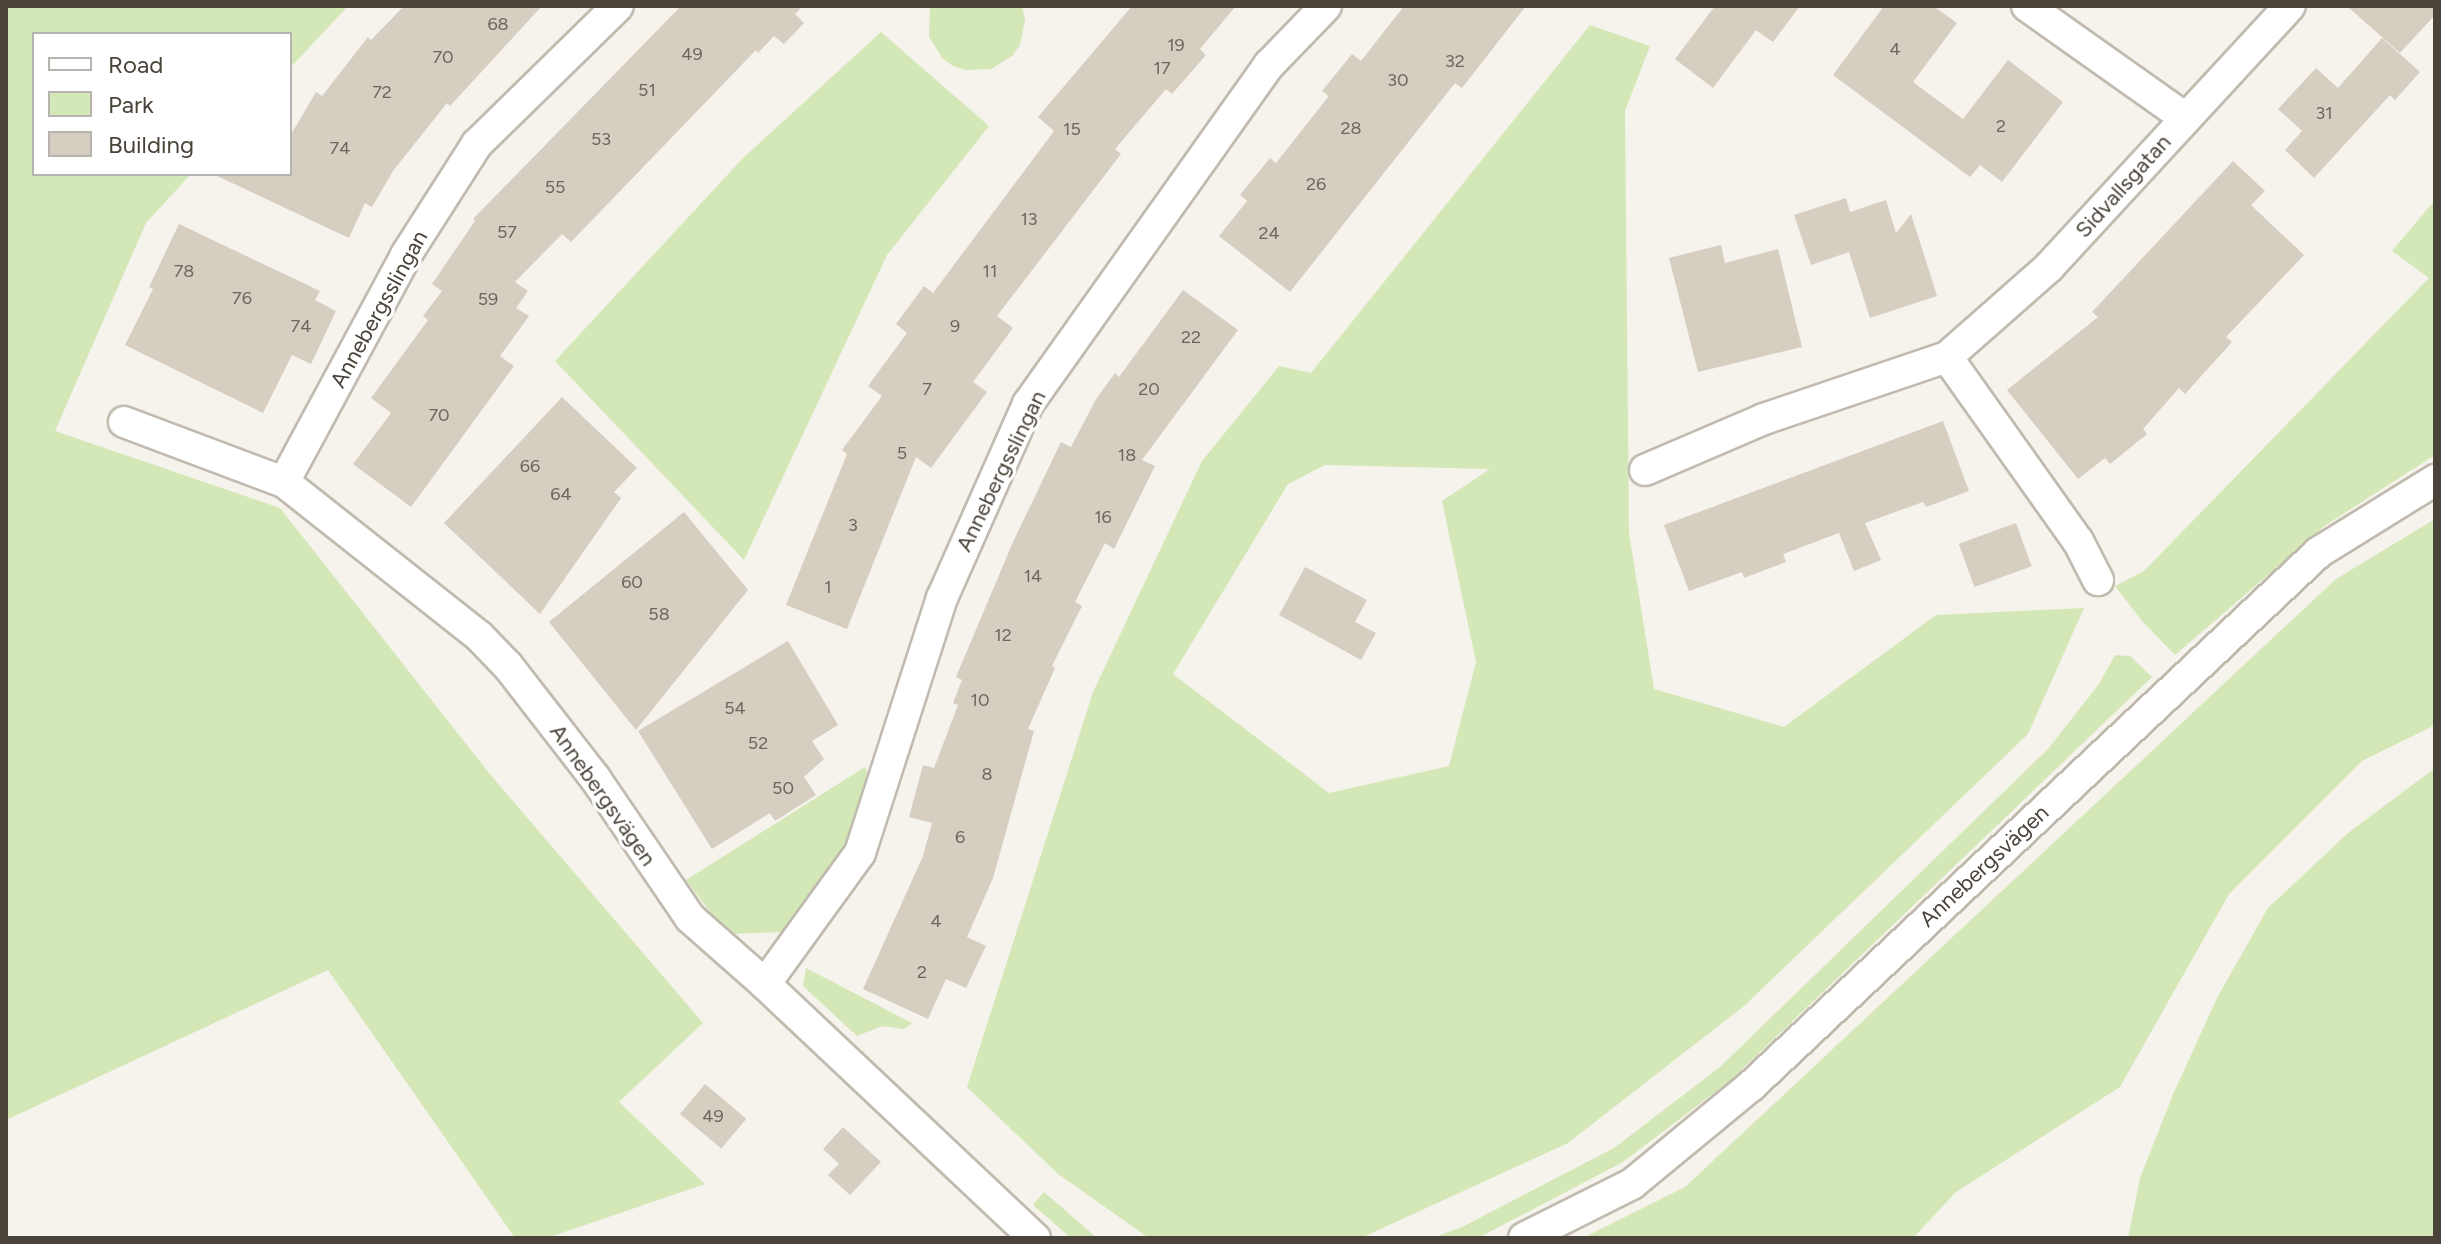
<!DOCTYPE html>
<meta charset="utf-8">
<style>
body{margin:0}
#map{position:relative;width:2441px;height:1244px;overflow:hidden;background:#f6f2ec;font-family:Figtree,sans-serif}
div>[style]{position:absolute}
.green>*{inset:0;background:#d4e8b7}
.building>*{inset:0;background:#d7cec2;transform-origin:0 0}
.roads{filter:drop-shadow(2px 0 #c1baaf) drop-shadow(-2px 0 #c1baaf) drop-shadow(0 2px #c1baaf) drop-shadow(0 -2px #c1baaf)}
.street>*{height:30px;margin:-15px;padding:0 15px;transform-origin:15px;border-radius:15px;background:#fff}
span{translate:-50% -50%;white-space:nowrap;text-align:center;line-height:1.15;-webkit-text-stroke:7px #fff;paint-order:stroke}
.number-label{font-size:18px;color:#6d665c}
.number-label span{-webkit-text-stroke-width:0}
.street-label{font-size:22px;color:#4a433a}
.frame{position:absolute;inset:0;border:8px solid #4a433a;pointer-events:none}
.legend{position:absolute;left:32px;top:32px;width:260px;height:144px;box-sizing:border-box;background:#fff;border:2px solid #b7b4b0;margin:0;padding:10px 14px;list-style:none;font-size:24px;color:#4a433a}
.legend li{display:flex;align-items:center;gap:16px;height:40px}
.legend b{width:40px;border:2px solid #b7b4b0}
</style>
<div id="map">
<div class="green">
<i style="clip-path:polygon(6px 6px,348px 6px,290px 68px,290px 34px,34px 34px,34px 174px,191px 174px,146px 223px,55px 431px,280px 508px,489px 773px,703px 1023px,619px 1102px,705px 1184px,547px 1238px,515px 1238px,328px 970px,6px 1120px)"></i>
<i style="clip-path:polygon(930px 6px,1022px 6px,1025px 20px,1020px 45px,1012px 56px,991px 69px,965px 70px,953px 66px,943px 59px,929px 37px)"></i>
<i style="clip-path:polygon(evenodd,1590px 25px,1650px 46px,1625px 111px,1629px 533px,1654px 689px,1784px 727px,1936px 615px,2084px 608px,2028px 734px,1744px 1006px,1568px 1143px,1361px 1238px,1149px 1238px,1058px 1174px,967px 1087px,1093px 692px,1202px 461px,1279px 366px,1311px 373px,1590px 25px,1325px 465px,1490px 469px,1442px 501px,1476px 662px,1449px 766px,1329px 793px,1173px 674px,1288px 484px,1325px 465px)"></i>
<i style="clip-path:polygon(881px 32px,989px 126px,887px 255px,744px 560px,555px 361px,743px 158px)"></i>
<i style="clip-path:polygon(2435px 200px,2435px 455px,2326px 525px,2175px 655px,2142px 621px,2115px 586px,2144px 571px,2429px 278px,2392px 251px)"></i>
<i style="clip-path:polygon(2435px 519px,2435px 725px,2362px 761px,2229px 894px,2120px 1087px,1956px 1192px,1913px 1238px,1583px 1238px,1685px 1187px,2336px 579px)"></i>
<i style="clip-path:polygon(2115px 655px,2130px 656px,2152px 677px,1731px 1080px,1623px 1162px,1478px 1238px,1432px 1238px,1462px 1227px,1614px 1148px,1720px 1067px,2048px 749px,2099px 684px)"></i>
<i style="clip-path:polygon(865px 767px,870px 778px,845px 853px,783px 932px,727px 934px,686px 880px)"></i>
<i style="clip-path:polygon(2435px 768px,2435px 1238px,2128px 1238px,2140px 1178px,2174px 1092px,2218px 996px,2268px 908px,2348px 833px)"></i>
<i style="clip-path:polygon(806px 968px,912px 1023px,904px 1029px,882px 1026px,857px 1036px,803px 986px)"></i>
<i style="clip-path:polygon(1044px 1192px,1097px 1238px,1071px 1238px,1033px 1205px)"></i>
</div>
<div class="building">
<i style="clip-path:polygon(404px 6px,542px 6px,450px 106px,447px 103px,393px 171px,372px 207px,365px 203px,349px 238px,213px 174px,290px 174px,290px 136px,316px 92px,322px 96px,368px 37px,371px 40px)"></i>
<i style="clip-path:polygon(681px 6px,803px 6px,795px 14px,804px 23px,784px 44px,774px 36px,758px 53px,756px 50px,571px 242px,562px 234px,515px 282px,528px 291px,516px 308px,529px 316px,500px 356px,514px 366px,411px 507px,353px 464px,391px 413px,371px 398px,428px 320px,423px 316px,442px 291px,432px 284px,475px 221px,473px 219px)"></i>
<i style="clip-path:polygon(1132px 6px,1236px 6px,1200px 49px,1206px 55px,1172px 94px,1166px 89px,1115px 149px,1121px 154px,997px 316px,1013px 328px,973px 382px,987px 392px,931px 468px,916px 457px,847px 629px,786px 605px,847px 454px,842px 450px,882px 396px,868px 386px,907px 333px,896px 324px,924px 286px,933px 293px,1054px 131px,1038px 117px)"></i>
<i style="clip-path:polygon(1404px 6px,1526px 6px,1462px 88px,1455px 83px,1290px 292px,1219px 236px,1247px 201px,1240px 195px,1270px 158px,1276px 163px,1302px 130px,1329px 96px,1322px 91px,1352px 54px,1361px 61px)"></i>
<i style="clip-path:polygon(1715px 6px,1800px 6px,1773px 42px,1756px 30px,1713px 88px,1675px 59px)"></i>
<i style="clip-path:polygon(1884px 6px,1933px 6px,1957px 23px,1913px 82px,1963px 119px,2008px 60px,2063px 102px,2002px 182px,1980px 165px,1970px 177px,1833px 75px)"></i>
<i style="clip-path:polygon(2347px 6px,2435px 6px,2435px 15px,2400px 53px)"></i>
<i style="clip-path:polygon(2382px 38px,2420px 72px,2395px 100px,2390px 95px,2314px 178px,2285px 150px,2302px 131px,2278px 109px,2316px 68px,2338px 88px)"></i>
<i style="clip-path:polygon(2233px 161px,2265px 191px,2251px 205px,2304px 255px,2226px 337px,2232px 342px,2185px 394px,2179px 388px,2143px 429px,2147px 434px,2110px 464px,2105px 458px,2078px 479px,2007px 390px,2098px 317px,2092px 312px)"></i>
<i style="clip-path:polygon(1846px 198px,1850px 212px,1886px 200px,1896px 233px,1911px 214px,1937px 296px,1870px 318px,1849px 252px,1811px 265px,1794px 215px)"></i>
<i style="clip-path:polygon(179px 224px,320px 291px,315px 300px,336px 311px,311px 364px,292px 355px,263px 413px,125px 345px,153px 289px,149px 287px)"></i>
<i style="clip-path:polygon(1721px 245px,1725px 263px,1778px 249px,1802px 347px,1698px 372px,1669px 258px)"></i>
<i style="clip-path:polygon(1183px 290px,1238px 330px,1142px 460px,1155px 466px,1114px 549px,1105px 543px,1075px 602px,1082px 606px,1052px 666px,1055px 668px,1028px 729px,1034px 731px,993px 878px,967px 937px,986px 946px,966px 988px,946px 979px,928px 1019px,863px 989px,923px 856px,932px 823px,909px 817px,923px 765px,934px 768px,958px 705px,953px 703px,962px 680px,956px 677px,1013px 542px,1061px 442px,1071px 447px,1096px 399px,1115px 373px,1119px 377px)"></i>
<i style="clip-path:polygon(562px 397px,637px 468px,614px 492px,621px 498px,540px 614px,444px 523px)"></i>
<i style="clip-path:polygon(1943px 421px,1969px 491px,1926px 507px,1923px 502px,1865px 523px,1881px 560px,1854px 571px,1839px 533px,1783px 554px,1786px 562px,1744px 578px,1742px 572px,1689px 591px,1664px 525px)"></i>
<i style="clip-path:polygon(684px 512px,748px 590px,636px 730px,549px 622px)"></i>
<i style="left:2016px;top:523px;width:46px;height:61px;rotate:70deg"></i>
<i style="clip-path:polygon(1305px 567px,1367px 600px,1355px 622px,1376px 633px,1361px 660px,1279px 615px)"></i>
<i style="clip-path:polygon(788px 641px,838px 725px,812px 741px,824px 759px,804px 777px,816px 795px,775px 821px,770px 813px,712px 849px,638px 731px)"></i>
<i style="left:705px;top:1084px;width:54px;height:39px;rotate:40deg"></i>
<i style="clip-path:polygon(843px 1127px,881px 1162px,850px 1195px,828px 1175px,839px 1164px,823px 1149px)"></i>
</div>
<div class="roads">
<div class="street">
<i style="left:2027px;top:6px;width:194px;rotate:35.3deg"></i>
<i style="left:1947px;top:357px;width:226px;rotate:54.6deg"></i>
<i style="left:2078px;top:541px;width:44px;rotate:62.9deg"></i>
<i style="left:124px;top:422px;width:171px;rotate:20.6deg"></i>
<i style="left:284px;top:482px;width:248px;rotate:38.3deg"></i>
<i style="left:479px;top:636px;width:42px;rotate:46deg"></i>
<i style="left:508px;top:666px;width:142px;rotate:52.2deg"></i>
<i style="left:595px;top:778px;width:169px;rotate:55.8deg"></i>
<i style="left:690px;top:918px;width:100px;rotate:41.3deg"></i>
<i style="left:765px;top:984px;width:371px;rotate:43.3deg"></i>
<i style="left:1645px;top:470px;width:129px;rotate:-23.2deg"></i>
<i style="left:1764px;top:419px;width:193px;rotate:-18.7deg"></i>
<i style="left:1947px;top:357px;width:136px;rotate:-41.4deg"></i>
<i style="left:2049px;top:267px;width:355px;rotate:-47.3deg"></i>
<i style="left:284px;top:482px;width:258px;rotate:-61.7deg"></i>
<i style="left:406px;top:255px;width:132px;rotate:-57.4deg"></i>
<i style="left:477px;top:144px;width:197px;rotate:-44.4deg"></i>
<i style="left:765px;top:984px;width:162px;rotate:-54.1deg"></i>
<i style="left:860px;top:853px;width:268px;rotate:-72.2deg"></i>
<i style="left:942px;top:598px;width:212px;rotate:-66.1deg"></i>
<i style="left:1028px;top:404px;width:416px;rotate:-54.6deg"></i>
<i style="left:1269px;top:65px;width:82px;rotate:-46deg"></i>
<i style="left:1524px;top:1238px;width:121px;rotate:-26.6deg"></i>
<i style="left:1632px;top:1184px;width:154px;rotate:-39.5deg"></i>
<i style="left:1751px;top:1086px;width:780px;rotate:-43.23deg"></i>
<i style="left:2319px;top:552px;width:137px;rotate:-31.8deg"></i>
</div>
</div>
<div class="number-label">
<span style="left:498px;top:24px">68</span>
<span style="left:1176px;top:45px">19</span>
<span style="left:1895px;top:49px">4</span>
<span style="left:692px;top:54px">49</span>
<span style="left:443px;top:57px">70</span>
<span style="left:1455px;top:61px">32</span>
<span style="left:1162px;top:68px">17</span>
<span style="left:1398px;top:80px">30</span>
<span style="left:647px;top:90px">51</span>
<span style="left:382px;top:92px">72</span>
<span style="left:2324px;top:113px">31</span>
<span style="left:2001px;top:126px">2</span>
<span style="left:1351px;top:128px">28</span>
<span style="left:1072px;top:129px">15</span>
<span style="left:601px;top:139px">53</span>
<span style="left:340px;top:148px">74</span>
<span style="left:1316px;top:184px">26</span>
<span style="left:555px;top:187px">55</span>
<span style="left:1029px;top:219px">13</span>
<span style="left:507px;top:232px">57</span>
<span style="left:1269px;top:233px">24</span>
<span style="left:184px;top:271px">78</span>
<span style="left:990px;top:271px">11</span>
<span style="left:242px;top:298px">76</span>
<span style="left:488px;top:299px">59</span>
<span style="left:301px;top:326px">74</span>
<span style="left:955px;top:326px">9</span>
<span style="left:1191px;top:337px">22</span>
<span style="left:927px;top:389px">7</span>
<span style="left:1149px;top:389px">20</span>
<span style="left:439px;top:415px">70</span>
<span style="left:902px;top:453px">5</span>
<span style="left:1127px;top:455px">18</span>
<span style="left:530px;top:466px">66</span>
<span style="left:561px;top:494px">64</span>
<span style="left:1103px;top:517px">16</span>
<span style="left:853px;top:525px">3</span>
<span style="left:1033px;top:576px">14</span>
<span style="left:632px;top:582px">60</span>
<span style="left:828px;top:587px">1</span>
<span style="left:659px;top:614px">58</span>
<span style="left:1003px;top:635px">12</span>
<span style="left:980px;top:700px">10</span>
<span style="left:735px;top:708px">54</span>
<span style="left:758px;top:743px">52</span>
<span style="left:987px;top:774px">8</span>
<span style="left:783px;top:788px">50</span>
<span style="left:960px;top:837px">6</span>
<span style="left:936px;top:921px">4</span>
<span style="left:922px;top:972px">2</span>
<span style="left:713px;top:1116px">49</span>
</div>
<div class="street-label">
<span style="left:2123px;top:186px;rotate:-48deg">Sidvallsgatan</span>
<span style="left:379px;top:309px;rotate:-61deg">Annebergsslingan</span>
<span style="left:1001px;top:471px;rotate:-64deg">Annebergsslingan</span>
<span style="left:603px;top:795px;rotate:55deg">Annebergsvägen</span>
<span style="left:1984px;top:866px;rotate:-43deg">Annebergsvägen</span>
</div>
<div class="frame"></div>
<ul class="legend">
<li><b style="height:10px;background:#fff"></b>Road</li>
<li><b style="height:22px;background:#d4e8b7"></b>Park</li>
<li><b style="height:22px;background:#d7cec2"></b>Building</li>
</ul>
</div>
